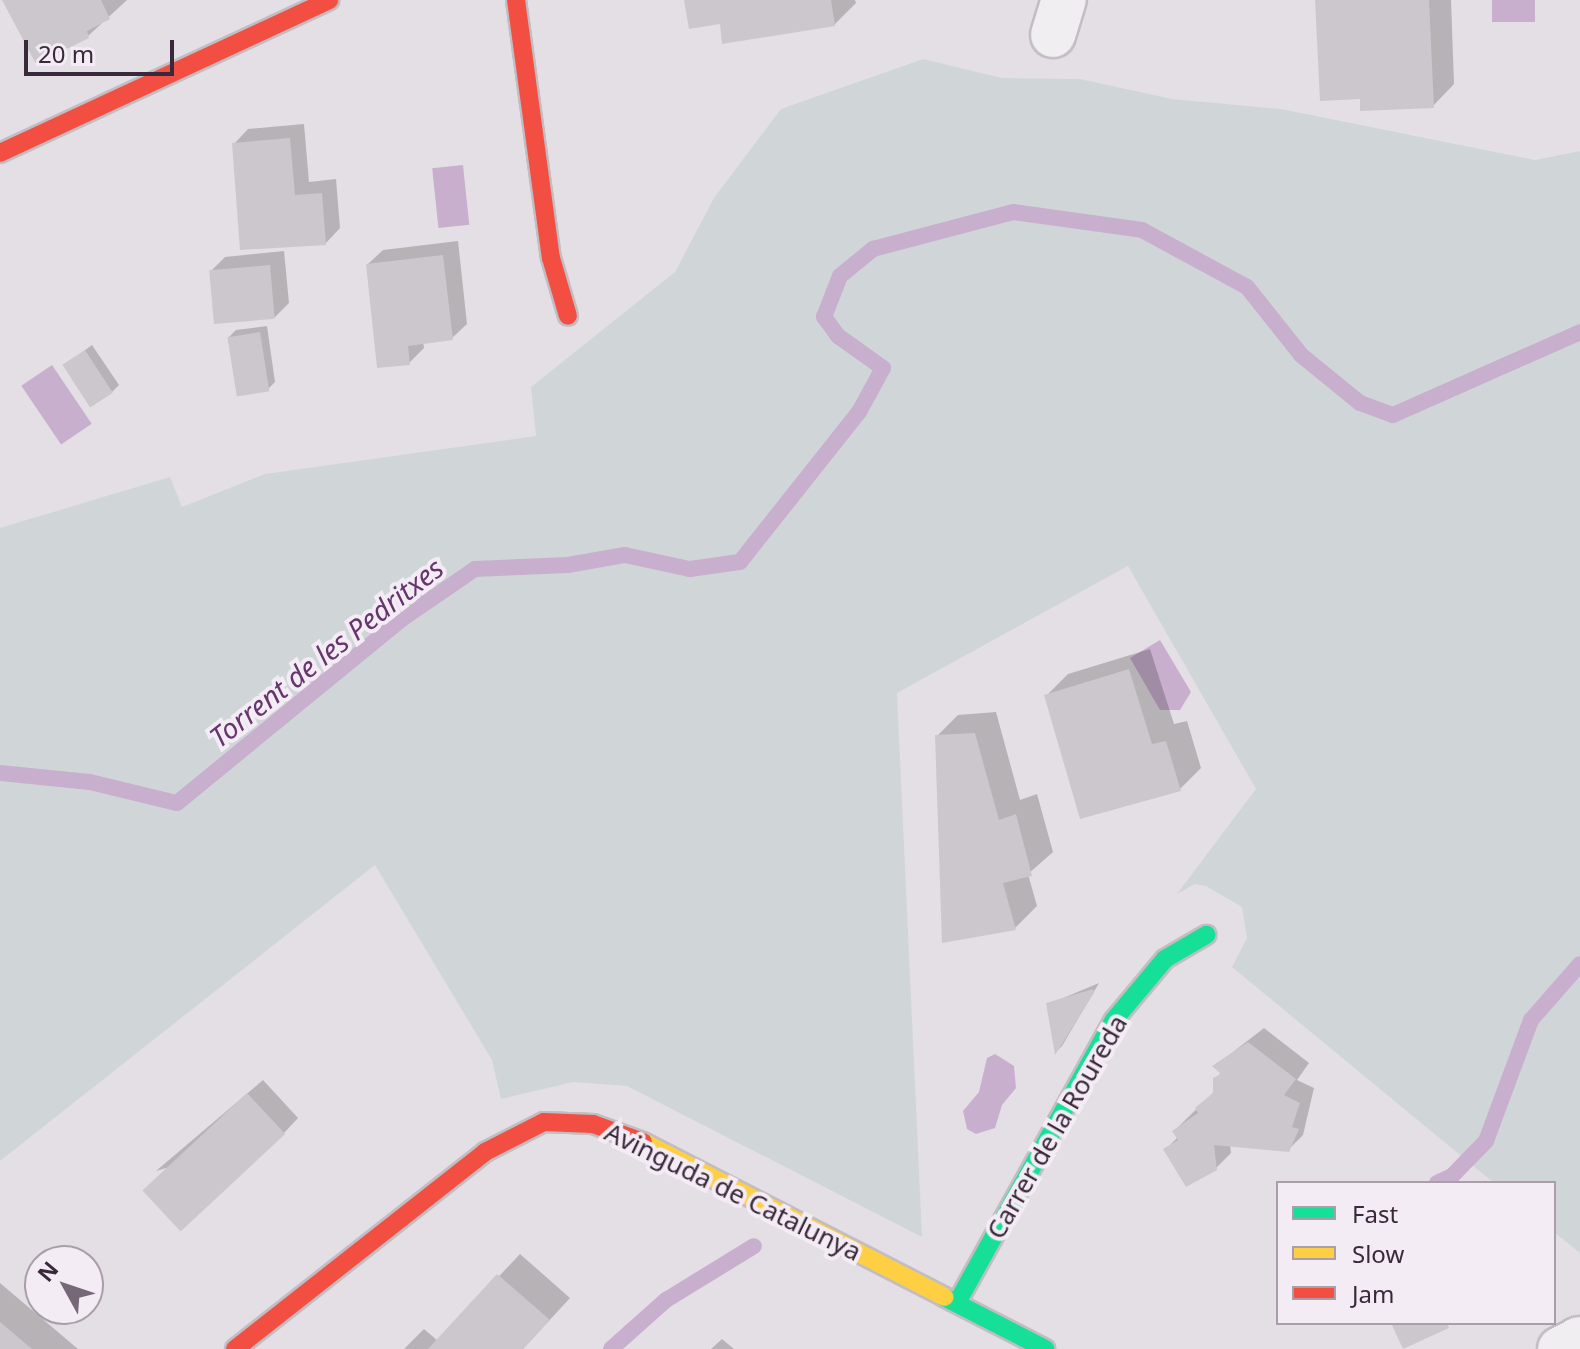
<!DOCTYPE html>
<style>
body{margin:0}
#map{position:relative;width:1580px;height:1349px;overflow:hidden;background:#e4dfe4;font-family:"Noto Sans",sans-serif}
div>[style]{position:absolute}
.green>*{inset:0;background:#d0d6d8}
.water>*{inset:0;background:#c9afce;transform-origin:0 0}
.shadow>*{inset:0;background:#0003}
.stream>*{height:16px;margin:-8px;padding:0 8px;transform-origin:8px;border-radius:8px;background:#c9afce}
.building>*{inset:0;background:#ccc7cc;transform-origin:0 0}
.roads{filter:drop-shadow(2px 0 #c2bdc2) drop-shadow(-2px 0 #c2bdc2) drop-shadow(0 2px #c2bdc2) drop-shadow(0 -2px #c2bdc2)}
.street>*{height:44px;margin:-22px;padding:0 22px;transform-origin:22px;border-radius:22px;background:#f0eef0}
.fast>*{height:18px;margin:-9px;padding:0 9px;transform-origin:9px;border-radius:9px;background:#16e098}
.slow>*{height:18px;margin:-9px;padding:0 9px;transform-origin:9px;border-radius:9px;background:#ffcf43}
.jam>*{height:18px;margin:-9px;padding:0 9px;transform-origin:9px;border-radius:9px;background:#f24e42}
span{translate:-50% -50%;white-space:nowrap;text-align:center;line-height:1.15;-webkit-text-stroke:8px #f3ecf4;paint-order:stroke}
.street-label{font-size:26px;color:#3a283b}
.water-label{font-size:28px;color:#65356c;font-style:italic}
.legend{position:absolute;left:1276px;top:1181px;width:280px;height:144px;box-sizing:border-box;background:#f3ecf4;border:2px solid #a99eaa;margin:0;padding:10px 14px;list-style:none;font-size:24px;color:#3a283b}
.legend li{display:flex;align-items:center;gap:16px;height:40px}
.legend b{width:40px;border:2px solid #a99eaa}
.north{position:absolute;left:24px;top:1245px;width:80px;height:80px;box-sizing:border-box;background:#f3ecf4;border:2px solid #a99eaa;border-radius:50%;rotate:310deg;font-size:22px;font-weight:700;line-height:32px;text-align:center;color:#3a283b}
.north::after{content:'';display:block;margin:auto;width:28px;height:36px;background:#766876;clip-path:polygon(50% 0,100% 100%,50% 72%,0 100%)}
.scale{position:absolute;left:24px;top:40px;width:150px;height:36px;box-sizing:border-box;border:4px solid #3a283b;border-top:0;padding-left:10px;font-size:24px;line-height:28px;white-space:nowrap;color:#3a283b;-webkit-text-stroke:6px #f3ecf4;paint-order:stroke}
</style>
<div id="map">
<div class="green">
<i style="clip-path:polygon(923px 59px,1002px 78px,1080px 79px,1172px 99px,1281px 109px,1535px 160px,1580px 151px,1580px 1253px,1554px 1232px,1554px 1183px,1494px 1183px,1232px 967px,1247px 938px,1242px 907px,1206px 886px,1195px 884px,1177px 894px,1256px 789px,1128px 566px,897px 693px,922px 1237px,627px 1086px,573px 1082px,501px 1099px,492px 1060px,375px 865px,0 1161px,0 528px,170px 477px,182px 507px,265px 474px,536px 436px,531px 387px,675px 272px,714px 198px,781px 109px)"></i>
</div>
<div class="water">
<i style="left:1492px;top:0;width:43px;height:22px"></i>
<i style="left:463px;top:165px;width:60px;height:31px;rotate:84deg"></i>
<i style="left:52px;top:365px;width:71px;height:37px;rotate:56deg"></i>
<i style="clip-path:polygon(1160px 640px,1191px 692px,1180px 710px,1160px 710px,1130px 658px)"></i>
<i style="clip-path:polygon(995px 1054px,1014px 1066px,1016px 1088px,1002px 1105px,995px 1128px,976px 1134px,967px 1129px,963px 1111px,979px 1092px,987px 1058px)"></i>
</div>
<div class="shadow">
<i style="clip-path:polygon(6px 0,127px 0,88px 36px)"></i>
<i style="clip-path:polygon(686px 0,855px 0,856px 3px,834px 25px,721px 21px)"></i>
<i style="clip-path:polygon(1317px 0,1451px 0,1454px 84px,1433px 106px,1362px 97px)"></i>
<i style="clip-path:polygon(304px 124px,309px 182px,336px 179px,340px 228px,326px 243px,234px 144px,248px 129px)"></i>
<i style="clip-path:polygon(458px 241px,467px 324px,452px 338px,423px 342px,424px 348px,409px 363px,368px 264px,383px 250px)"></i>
<i style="clip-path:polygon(284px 251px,289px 303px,274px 318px,211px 271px,225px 257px)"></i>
<i style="clip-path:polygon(267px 326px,275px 382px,268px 389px,229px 337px,236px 330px)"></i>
<i style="clip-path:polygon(92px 345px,119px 385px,112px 392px,65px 365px)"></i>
<i style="clip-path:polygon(1150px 649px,1174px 724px,1187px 721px,1201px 768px,1180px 789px,1046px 696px,1068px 674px)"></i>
<i style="clip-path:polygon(996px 712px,1020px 800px,1037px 794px,1053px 852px,1028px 874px,1037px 906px,1015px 928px,944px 941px,937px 736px,958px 715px)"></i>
<i style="clip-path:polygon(1099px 983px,1062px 1046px,1057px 1051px,1049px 1004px)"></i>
<i style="clip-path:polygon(1264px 1028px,1309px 1063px,1297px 1080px,1314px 1088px,1303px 1135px,1288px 1150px,1230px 1144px,1231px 1153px,1216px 1168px,1166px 1149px,1178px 1137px,1174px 1131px,1215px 1091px,1215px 1079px,1222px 1072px,1215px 1066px)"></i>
<i style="clip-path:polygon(263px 1080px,298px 1118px,284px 1133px,156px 1171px)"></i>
<i style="clip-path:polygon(520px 1254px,570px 1298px,523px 1349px,404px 1349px,424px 1329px,438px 1341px)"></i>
<i style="clip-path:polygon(0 1283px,78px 1349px,0 1349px)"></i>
<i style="clip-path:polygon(722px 1339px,734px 1349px,711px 1349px)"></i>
</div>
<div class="stream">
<i style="left:0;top:773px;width:90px;rotate:5.7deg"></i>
<i style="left:90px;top:782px;width:89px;rotate:13.6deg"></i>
<i style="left:177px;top:803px;width:287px;rotate:-39.3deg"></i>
<i style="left:399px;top:621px;width:92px;rotate:-34.4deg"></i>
<i style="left:475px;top:569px;width:93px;rotate:-2.5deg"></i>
<i style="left:568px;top:565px;width:58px;rotate:-10deg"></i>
<i style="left:625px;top:555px;width:66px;rotate:12.2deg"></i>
<i style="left:690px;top:569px;width:50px;rotate:-8deg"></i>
<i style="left:740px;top:562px;width:191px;rotate:-51.6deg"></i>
<i style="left:859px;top:412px;width:50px;rotate:-61.4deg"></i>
<i style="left:883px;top:368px;width:55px;rotate:-144.6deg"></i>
<i style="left:838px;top:336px;width:24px;rotate:-126deg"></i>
<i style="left:824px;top:317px;width:44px;rotate:-68.7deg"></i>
<i style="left:840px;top:276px;width:43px;rotate:-39.3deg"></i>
<i style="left:873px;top:249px;width:145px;rotate:-14.8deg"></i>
<i style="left:1013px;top:212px;width:130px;rotate:7.9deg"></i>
<i style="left:1142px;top:230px;width:119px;rotate:28.5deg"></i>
<i style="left:1247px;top:287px;width:87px;rotate:51.5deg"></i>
<i style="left:1301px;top:355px;width:76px;rotate:39.1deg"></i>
<i style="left:1360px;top:403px;width:35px;rotate:20deg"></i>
<i style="left:1393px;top:415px;width:205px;rotate:-23.9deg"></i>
<i style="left:1437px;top:1183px;width:17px;rotate:-25deg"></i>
<i style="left:1452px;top:1176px;width:49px;rotate:-45.8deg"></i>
<i style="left:1486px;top:1141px;width:129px;rotate:-69.6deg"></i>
<i style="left:1531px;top:1020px;width:74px;rotate:-48.8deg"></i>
<i style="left:611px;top:1349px;width:74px;rotate:-41.7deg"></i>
<i style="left:666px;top:1300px;width:103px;rotate:-31.5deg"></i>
</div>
<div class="building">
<i style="clip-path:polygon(2px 0,101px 0,110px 19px,87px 31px,89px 38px,36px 64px)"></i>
<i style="clip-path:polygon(684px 0,831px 0,835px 26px,722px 44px,720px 24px,689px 29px)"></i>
<i style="clip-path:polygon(1315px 0,1429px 0,1434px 108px,1360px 111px,1360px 99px,1320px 101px)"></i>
<i style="clip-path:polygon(290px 138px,295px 195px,322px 193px,326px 245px,240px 250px,232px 143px)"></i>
<i style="clip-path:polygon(443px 255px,453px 340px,408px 346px,410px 365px,377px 368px,366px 264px)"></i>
<i style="left:270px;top:265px;width:54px;height:61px;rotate:85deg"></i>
<i style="left:260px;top:332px;width:60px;height:33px;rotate:81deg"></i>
<i style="left:85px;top:350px;width:51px;height:27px;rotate:57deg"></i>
<i style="clip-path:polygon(1129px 669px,1152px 744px,1166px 741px,1181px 791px,1080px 819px,1044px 695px)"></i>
<i style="clip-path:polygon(975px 733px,999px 820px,1016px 814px,1032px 876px,1003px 883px,1016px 930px,942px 943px,935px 735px)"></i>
<i style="clip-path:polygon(1093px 989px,1094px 993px,1055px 1055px,1046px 1003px)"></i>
<i style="clip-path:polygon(1248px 1042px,1296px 1079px,1284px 1095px,1300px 1103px,1292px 1127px,1299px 1129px,1289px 1152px,1214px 1145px,1217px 1170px,1186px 1187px,1163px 1149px,1178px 1140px,1172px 1131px,1198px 1113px,1195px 1108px,1213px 1093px,1213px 1078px,1221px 1074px,1212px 1066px)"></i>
<i style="left:247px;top:1093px;width:56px;height:143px;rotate:47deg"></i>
<i style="clip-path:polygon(497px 1274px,550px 1320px,523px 1349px,428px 1349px)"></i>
<i style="clip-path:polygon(0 1322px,32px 1349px,0 1349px)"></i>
<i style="clip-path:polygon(1391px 1323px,1447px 1323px,1449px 1328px,1403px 1349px)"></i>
</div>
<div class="roads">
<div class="street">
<i style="left:1053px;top:35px;width:37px;rotate:-73deg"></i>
<i style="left:1560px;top:1349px;width:22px;rotate:-27deg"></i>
</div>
<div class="fast">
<i style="left:944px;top:1297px;width:114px;rotate:27.2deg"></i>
<i style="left:958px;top:1301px;width:321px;rotate:-61deg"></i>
<i style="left:1114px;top:1020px;width:80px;rotate:-50.1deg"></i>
<i style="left:1165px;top:959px;width:48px;rotate:-30.3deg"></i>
</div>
<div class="slow">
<i style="left:643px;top:1142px;width:339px;rotate:27.2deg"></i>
</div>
<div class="jam">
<i style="left:516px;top:0;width:260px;rotate:82.3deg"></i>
<i style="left:551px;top:258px;width:60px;rotate:73.7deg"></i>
<i style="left:0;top:153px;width:363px;rotate:-24.9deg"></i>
<i style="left:235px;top:1349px;width:318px;rotate:-38.2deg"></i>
<i style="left:485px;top:1152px;width:66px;rotate:-27deg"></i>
<i style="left:544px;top:1122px;width:49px;rotate:2.3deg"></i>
<i style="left:593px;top:1124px;width:53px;rotate:19.8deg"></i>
</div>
</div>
<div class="street-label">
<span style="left:1057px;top:1127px;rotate:-60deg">Carrer de la Roureda</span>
<span style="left:733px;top:1192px;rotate:26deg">Avinguda de Catalunya</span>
</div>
<div class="water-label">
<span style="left:326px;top:652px;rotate:-38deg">Torrent de les Pedritxes</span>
</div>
<ul class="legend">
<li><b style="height:10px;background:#16e098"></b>Fast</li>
<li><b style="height:10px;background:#ffcf43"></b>Slow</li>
<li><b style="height:10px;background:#f24e42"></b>Jam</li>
</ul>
<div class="north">N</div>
<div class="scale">20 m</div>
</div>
